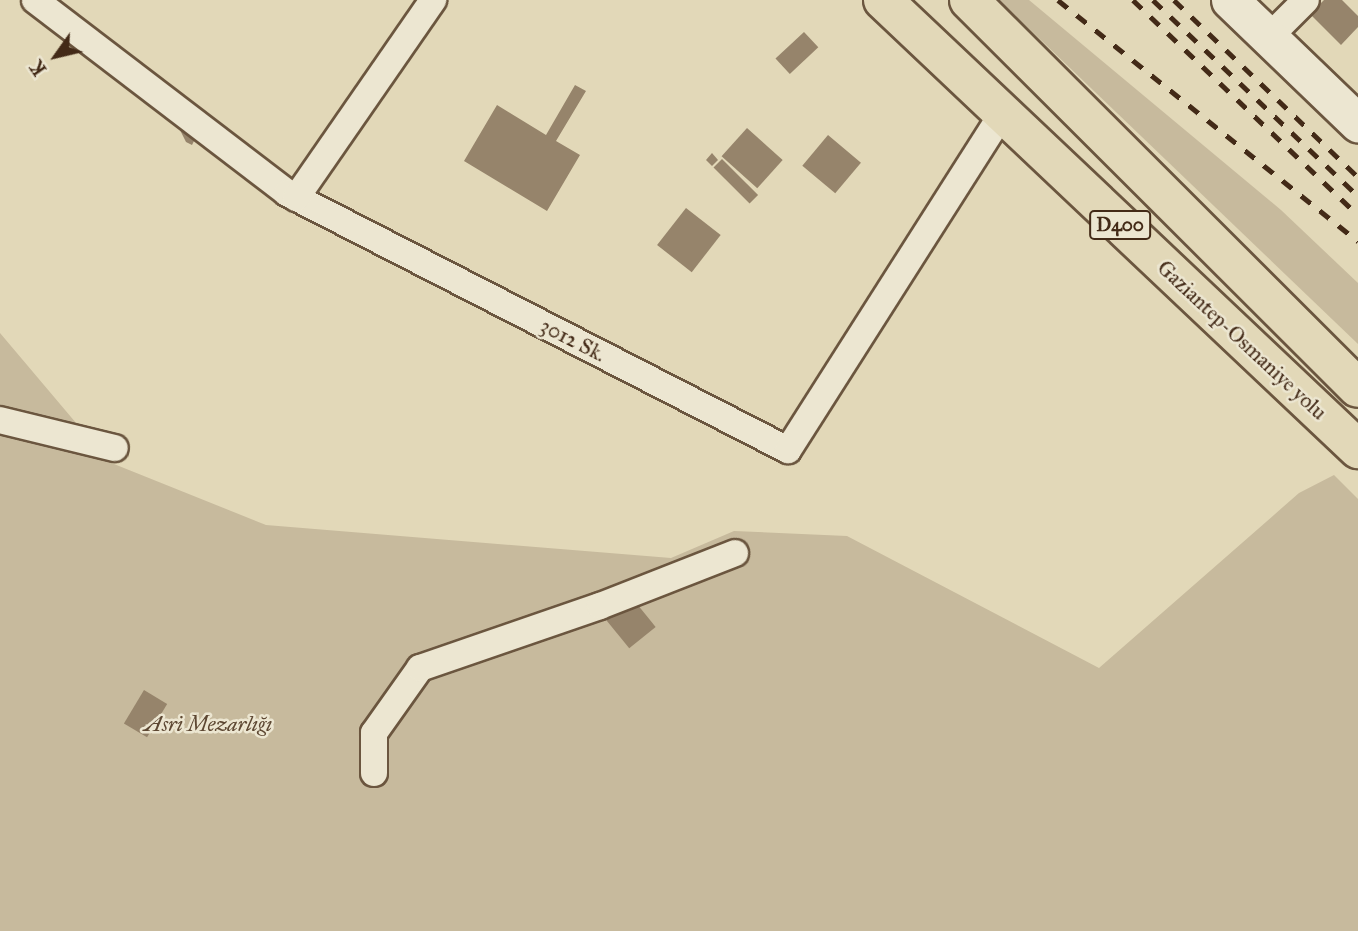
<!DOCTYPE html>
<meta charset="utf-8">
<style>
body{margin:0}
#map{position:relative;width:1358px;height:931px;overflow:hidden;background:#e2d8b8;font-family:"IM FELL Great Primer",serif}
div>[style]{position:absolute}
.green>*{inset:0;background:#c7ba9d}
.building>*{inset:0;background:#96846b;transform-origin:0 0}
.roads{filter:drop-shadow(2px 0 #6b563f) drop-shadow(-2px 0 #6b563f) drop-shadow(0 2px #6b563f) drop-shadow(0 -2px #6b563f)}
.street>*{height:26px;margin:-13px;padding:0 13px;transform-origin:13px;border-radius:13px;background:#ece6d1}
.secondary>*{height:37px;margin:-18.5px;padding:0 18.5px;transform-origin:18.5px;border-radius:18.5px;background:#ece6d1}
.highway>*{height:38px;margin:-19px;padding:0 19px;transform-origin:19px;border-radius:19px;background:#e2d8b8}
.rail>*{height:5px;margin-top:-2.5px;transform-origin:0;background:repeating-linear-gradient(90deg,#432a17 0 12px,transparent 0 24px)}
span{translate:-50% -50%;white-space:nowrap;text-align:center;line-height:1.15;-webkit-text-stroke:5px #ece6d1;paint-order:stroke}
.shield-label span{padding:2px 5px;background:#ece6d1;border:2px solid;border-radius:5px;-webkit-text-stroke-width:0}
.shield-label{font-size:19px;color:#432a17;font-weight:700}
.street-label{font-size:21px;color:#432a17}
.park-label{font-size:21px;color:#5d4732;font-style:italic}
.north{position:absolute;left:21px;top:21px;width:70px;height:70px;-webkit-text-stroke:5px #ece6d1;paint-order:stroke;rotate:236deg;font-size:19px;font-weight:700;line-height:28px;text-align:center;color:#432a17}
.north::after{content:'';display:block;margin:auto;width:24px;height:32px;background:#432a17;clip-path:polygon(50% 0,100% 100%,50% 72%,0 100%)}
</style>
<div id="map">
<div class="green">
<i style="clip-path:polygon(999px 0,1029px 0,1281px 210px,1358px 283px,1358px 344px)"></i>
<i style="clip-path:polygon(0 333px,109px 462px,266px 525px,671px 558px,734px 531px,847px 536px,1099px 668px,1299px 493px,1334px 475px,1358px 499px,1358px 931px,0 931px)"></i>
</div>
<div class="building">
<i style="clip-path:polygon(1324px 0,1342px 0,1358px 16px,1358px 27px,1341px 45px,1310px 14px)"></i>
<i style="left:804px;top:32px;width:21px;height:39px;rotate:47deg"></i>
<i style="clip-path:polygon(575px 85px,586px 91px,556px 141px,580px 155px,547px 211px,464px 161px,497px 105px,546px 135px)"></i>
<i style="clip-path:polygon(176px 122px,198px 133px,192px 145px,186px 142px)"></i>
<i style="left:747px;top:128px;width:48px;height:38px;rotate:42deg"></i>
<i style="left:828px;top:135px;width:43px;height:40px;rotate:40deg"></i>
<i style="clip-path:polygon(712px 153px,718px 160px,712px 166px,706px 160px)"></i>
<i style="left:722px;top:159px;width:51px;height:12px;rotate:45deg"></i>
<i style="left:686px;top:208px;width:44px;height:47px;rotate:38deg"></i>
<i style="left:633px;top:599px;width:36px;height:34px;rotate:51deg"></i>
<i style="left:144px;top:690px;width:27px;height:39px;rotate:31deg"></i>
</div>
<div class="roads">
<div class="street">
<i style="left:35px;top:0;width:317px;rotate:37.4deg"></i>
<i style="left:287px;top:193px;width:563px;rotate:27.16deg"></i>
<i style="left:788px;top:450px;width:398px;rotate:-57.5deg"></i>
<i style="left:1269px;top:37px;width:52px;rotate:-45deg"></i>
<i style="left:296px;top:198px;width:241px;rotate:-55.3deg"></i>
<i style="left:0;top:420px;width:118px;rotate:13.7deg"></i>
<i style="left:374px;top:773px;width:40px;rotate:-90deg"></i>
<i style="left:374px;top:733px;width:80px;rotate:-54.7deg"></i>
<i style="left:420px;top:668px;width:190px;rotate:-19deg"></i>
<i style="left:600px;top:606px;width:145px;rotate:-21.4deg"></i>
</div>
<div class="secondary">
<i style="left:1230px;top:0;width:178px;rotate:43.9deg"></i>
</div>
<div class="highway">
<i style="left:883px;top:0;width:654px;rotate:43.39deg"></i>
<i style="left:969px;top:0;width:549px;rotate:44.93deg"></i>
</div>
</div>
<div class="rail">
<i style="left:1058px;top:0;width:385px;rotate:38.8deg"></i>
<i style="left:1133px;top:0;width:311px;rotate:43.7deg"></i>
<i style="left:1153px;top:0;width:284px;rotate:43.7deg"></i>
<i style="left:1174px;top:0;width:255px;rotate:43.9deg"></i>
</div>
<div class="shield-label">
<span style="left:1120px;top:225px">D400</span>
</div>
<div class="street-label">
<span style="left:573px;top:340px;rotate:27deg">3012 Sk.</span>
<span style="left:1242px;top:340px;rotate:43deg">Gaziantep-Osmaniye yolu</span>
</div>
<div class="park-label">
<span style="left:208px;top:724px">Asri Mezarlığı</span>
</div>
<div class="north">K</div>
</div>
